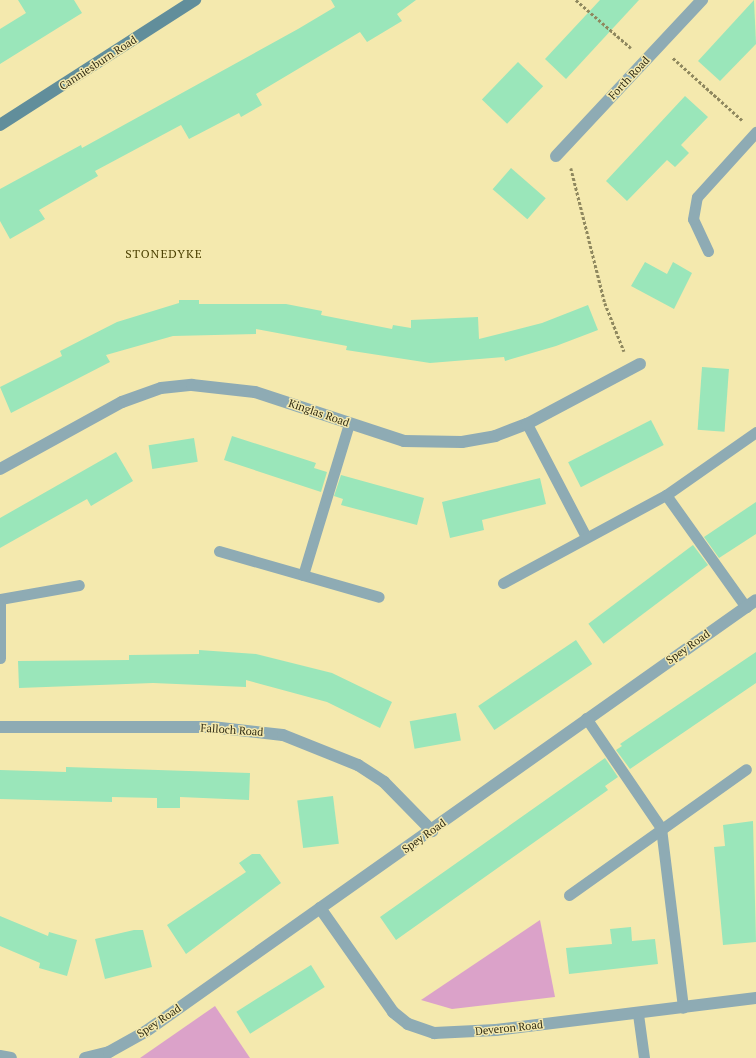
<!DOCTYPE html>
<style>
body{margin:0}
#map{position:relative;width:756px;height:1058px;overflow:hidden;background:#f4e9ae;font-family:"PT Serif",serif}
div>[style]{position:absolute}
.green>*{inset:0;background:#dba2c9}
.building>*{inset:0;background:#9ae6ba;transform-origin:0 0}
.path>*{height:2.5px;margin-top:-1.25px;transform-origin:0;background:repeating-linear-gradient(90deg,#8f885f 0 3px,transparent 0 5px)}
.lane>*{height:11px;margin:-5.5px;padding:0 5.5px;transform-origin:5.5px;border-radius:5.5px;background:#8eabb4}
.street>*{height:12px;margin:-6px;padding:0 6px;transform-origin:6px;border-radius:6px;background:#8eabb4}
.secondary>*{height:12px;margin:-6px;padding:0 6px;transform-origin:6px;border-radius:6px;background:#618e9b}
span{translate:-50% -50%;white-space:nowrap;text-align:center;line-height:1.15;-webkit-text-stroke:3px #f4e9ae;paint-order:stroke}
.street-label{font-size:11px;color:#322e16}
.neighbourhood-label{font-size:12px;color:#4c4102;letter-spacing:1px}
</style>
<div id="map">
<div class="green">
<i style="clip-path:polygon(540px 920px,555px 997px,452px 1009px,421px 1000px)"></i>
<i style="clip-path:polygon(215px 1006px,250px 1058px,140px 1058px)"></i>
</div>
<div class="building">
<i style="clip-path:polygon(18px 0,74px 0,82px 13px,0 64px,0 29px,26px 13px)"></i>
<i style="clip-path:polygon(331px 0,416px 0,397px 14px,402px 21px,367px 42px,360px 32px,256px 94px,262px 105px,241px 117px,239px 113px,189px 139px,181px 125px,95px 171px,98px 176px,39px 210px,45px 219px,10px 239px,0 221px,0 189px,81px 145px,82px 148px,298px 29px,335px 7px)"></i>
<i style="clip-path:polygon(600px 0,639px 0,566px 79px,545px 59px)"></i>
<i style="clip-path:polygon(754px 0,756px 44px,720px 81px,698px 61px)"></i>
<i style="left:518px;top:62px;width:35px;height:52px;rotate:44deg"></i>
<i style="clip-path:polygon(685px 96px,708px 117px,681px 145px,689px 153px,675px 167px,667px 160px,627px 201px,606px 181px)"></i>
<i style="left:511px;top:168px;width:46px;height:28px;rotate:41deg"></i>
<i style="clip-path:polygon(645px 262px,667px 274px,673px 262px,692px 273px,674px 309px,631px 286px)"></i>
<i style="clip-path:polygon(179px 300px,199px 300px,199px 304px,286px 304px,322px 311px,321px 315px,392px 329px,393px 325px,411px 328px,411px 320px,478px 317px,479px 339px,542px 323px,588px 305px,598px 330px,556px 346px,505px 361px,504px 357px,430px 363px,346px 350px,347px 346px,256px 329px,256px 334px,173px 336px,106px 355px,110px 362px,11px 413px,0 387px,62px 356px,60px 351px,117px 322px,179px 303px)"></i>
<i style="left:702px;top:367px;width:27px;height:63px;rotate:4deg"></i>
<i style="left:651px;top:420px;width:28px;height:93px;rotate:63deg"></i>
<i style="clip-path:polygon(232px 436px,316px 463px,314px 468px,327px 472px,321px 492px,224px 460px)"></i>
<i style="left:194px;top:438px;width:24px;height:46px;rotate:81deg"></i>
<i style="clip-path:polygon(116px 452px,133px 481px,91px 506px,87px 499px,0 548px,0 518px)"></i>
<i style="clip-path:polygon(341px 475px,424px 498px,417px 525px,341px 505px,343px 499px,334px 496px)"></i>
<i style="clip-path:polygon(540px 478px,546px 504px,482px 520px,484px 530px,450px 538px,442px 502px)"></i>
<i style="clip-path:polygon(756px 502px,756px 534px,719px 558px,704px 537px)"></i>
<i style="left:693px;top:545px;width:25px;height:131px;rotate:53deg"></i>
<i style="left:576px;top:640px;width:29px;height:118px;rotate:56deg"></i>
<i style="clip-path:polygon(199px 650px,256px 654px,332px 673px,392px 702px,380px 728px,327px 702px,246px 680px,246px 687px,153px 683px,19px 688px,18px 661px,129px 660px,129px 655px,199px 654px)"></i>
<i style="clip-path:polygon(756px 652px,756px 683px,630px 769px,616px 750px,622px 746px,620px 744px)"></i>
<i style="left:456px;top:713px;width:28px;height:47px;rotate:80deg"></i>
<i style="clip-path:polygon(605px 758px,618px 777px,605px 786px,608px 790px,396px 940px,380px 917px)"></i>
<i style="clip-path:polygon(66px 767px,250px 773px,249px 800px,180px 797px,180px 808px,157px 808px,157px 798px,112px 797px,112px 802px,0 799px,0 770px,66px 772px)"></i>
<i style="left:333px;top:796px;width:48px;height:36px;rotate:83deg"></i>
<i style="clip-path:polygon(753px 821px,756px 942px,723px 945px,714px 847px,725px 846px,723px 825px)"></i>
<i style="clip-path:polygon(252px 854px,260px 854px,281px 883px,186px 954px,167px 925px,246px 872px,239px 863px)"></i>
<i style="clip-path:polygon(0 916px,48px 936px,49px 932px,77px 940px,67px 976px,39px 968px,40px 963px,0 946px)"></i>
<i style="clip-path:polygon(631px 927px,632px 941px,655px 939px,658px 964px,569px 974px,566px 948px,612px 944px,610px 929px)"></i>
<i style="clip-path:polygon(134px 930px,143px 930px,152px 967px,105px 979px,95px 939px)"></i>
<i style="left:311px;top:965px;width:26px;height:88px;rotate:58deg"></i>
</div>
<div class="path">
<i style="left:576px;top:0;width:73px;rotate:41.1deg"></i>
<i style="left:673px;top:58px;width:93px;rotate:41.9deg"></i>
<i style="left:571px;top:168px;width:139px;rotate:75.9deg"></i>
<i style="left:605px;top:303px;width:52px;rotate:68.4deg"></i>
</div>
<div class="lane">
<i style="left:708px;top:251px;width:35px;rotate:-115deg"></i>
<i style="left:693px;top:219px;width:22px;rotate:-80deg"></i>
<i style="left:697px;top:197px;width:88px;rotate:-47.8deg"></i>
<i style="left:527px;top:424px;width:127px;rotate:62.4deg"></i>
<i style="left:666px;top:495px;width:138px;rotate:54.5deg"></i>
<i style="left:219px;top:551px;width:166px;rotate:16deg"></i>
<i style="left:303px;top:575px;width:158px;rotate:-73.1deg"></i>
<i style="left:503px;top:583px;width:185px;rotate:-28.4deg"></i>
<i style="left:666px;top:495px;width:110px;rotate:-35deg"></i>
<i style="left:0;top:599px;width:80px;rotate:-10deg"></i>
<i style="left:0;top:599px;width:59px;rotate:90deg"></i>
<i style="left:586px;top:718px;width:133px;rotate:55.7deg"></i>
<i style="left:661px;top:828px;width:181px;rotate:83deg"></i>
<i style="left:569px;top:895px;width:217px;rotate:-35.4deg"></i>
<i style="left:638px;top:1014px;width:44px;rotate:82.2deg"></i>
</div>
<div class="street">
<i style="left:556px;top:156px;width:214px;rotate:-46.9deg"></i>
<i style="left:0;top:469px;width:139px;rotate:-28.8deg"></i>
<i style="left:122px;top:402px;width:41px;rotate:-19.7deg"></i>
<i style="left:161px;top:388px;width:31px;rotate:-6deg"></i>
<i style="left:192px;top:385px;width:63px;rotate:6.3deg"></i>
<i style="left:255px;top:392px;width:157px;rotate:18.2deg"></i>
<i style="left:404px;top:441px;width:58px;rotate:1deg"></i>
<i style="left:462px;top:442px;width:34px;rotate:-10deg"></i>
<i style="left:495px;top:436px;width:34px;rotate:-21deg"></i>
<i style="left:527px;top:424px;width:128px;rotate:-28deg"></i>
<i style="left:0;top:727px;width:212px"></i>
<i style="left:212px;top:727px;width:71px;rotate:6.4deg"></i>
<i style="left:283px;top:735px;width:81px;rotate:21.8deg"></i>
<i style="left:358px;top:765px;width:31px;rotate:33deg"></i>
<i style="left:384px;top:782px;width:69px;rotate:45.6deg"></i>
<i style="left:320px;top:908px;width:127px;rotate:54.9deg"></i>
<i style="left:393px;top:1012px;width:19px;rotate:39deg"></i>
<i style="left:408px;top:1024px;width:28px;rotate:19deg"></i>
<i style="left:434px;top:1033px;width:62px;rotate:-2.8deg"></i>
<i style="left:496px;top:1030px;width:262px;rotate:-7deg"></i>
<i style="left:0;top:1056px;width:11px;rotate:10deg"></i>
<i style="left:85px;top:1058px;width:25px;rotate:-14deg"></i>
<i style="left:109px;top:1052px;width:41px;rotate:-29.1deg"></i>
<i style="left:145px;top:1032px;width:748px;rotate:-35.26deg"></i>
</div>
<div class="secondary">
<i style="left:0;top:125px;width:232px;rotate:-32.7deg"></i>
</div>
<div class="street-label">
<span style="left:98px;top:63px;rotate:-33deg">Canniesburn Road</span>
<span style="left:629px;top:78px;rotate:-47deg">Forth Road</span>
<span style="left:319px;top:413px;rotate:19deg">Kinglas Road</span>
<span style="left:688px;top:647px;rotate:-35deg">Spey Road</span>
<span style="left:232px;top:730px;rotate:4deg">Falloch Road</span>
<span style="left:424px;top:836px;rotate:-35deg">Spey Road</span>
<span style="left:159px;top:1021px;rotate:-34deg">Spey Road</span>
<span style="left:509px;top:1028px;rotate:-6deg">Deveron Road</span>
</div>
<div class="neighbourhood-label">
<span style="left:164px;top:254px">STONEDYKE</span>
</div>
</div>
